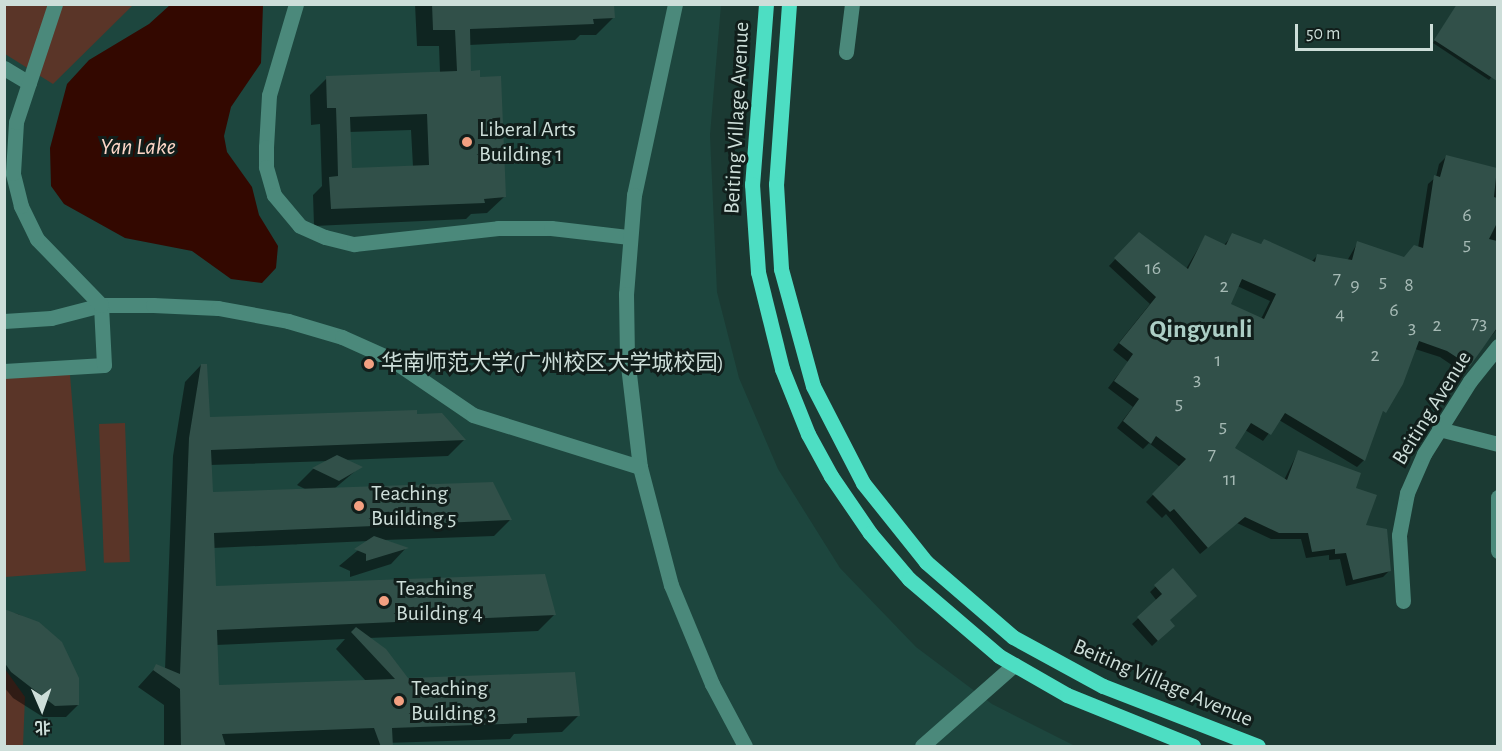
<!DOCTYPE html>
<meta charset="utf-8">
<style>
body{margin:0}
#map{position:relative;width:1502px;height:751px;overflow:hidden;background:#1b3a33;font-family:"Alegreya Sans","Noto Sans SC",sans-serif}
div>[style]{position:absolute}
.built>*{inset:0;background:#1d463e}
.green>*{inset:0;background:#5a3528;transform-origin:0 0}
.water>*{inset:0;background:#330800}
.shadow>*{inset:0;background:#0007}
.building>*{inset:0;background:#315049}
.minor>*{height:15px;margin:-7.5px;padding:0 7.5px;transform-origin:7.5px;border-radius:7.5px;background:#4b897b}
.major>*{height:15px;margin:-7.5px;padding:0 7.5px;transform-origin:7.5px;border-radius:7.5px;background:#4ddec3}
.dots>*{width:16px;height:16px;translate:-50% -50%;box-sizing:border-box;border:3px solid #111e1b;border-radius:50%}
span{translate:-50% -50%;white-space:nowrap;text-align:center;line-height:1.15;-webkit-text-stroke:6px #111e1b;paint-order:stroke}
.number-label{font-size:20px;color:#a6bab5}
.number-label span{-webkit-text-stroke-width:0}
.street-label{font-size:22px;color:#cdded9}
.poi-label{font-size:22px;color:#cdded9}
.left{translate:0 -50%;text-align:left}
.water-label{font-size:24px;color:#fdd6c7;font-style:italic}
.quarter-label{font-size:26px;color:#accec5;font-weight:700}
.frame{position:absolute;inset:0;border:6px solid #cdded9;pointer-events:none}
.north{position:absolute;left:12px;top:679px;width:60px;height:60px;-webkit-text-stroke:4px #111e1b;paint-order:stroke;rotate:178deg;font-size:16px;font-weight:700;line-height:24px;text-align:center;color:#cdded9}
.north::after{content:'';display:block;margin:auto;width:21px;height:27px;background:#cdded9;clip-path:polygon(50% 0,100% 100%,50% 72%,0 100%)}
.scale{position:absolute;left:1295px;top:24px;width:138px;height:27px;box-sizing:border-box;border:3px solid #cdded9;border-top:0;padding-left:8px;font-size:18px;line-height:21px;white-space:nowrap;color:#cdded9;-webkit-text-stroke:4px #111e1b;paint-order:stroke}
</style>
<div id="map">
<div class="built">
<i style="clip-path:polygon(4px 5px,721px 5px,710px 135px,717px 292px,739px 378px,778px 469px,840px 568px,916px 647px,992px 704px,1075px 746px,5px 746px)"></i>
</div>
<div class="green">
<i style="clip-path:polygon(4px 5px,133px 5px,53px 84px,5px 54px)"></i>
<i style="clip-path:polygon(70px 375px,86px 571px,5px 577px,5px 376px)"></i>
<i style="left:125px;top:423px;width:139px;height:26px;rotate:88deg"></i>
<i style="clip-path:polygon(5px 669px,25px 697px,23px 746px,5px 746px)"></i>
</div>
<div class="water">
<i style="clip-path:polygon(170px 5px,263px 5px,261px 63px,231px 107px,224px 136px,227px 152px,252px 187px,259px 215px,278px 246px,276px 268px,262px 283px,231px 279px,192px 251px,125px 238px,64px 204px,51px 186px,50px 148px,67px 84px,89px 60px,149px 24px)"></i>
</div>
<div class="shadow">
<i style="clip-path:polygon(evenodd,415px 4px,613px 4px,613px 18px,596px 35px,580px 35px,575px 40px,469px 45px,470px 72px,504px 197px,487px 213px,471px 214px,466px 219px,314px 226px,313px 195px,322px 186px,320px 124px,311px 125px,310px 95px,327px 78px,440px 73px,439px 46px,417px 46px,415px 4px,411px 130px,413px 167px,351px 169px,349px 132px,411px 130px)"></i>
<i style="clip-path:polygon(1458px 4px,1498px 4px,1498px 69px,1489px 80px,1433px 43px)"></i>
<i style="clip-path:polygon(evenodd,1446px 157px,1498px 170px,1498px 328px,1462px 372px,1440px 357px,1415px 349px,1379px 418px,1364px 460px,1357px 467px,1279px 420px,1263px 441px,1245px 430px,1233px 449px,1284px 480px,1298px 452px,1354px 489px,1364px 526px,1390px 570px,1383px 577px,1346px 586px,1340px 559px,1329px 560px,1329px 555px,1306px 558px,1301px 539px,1271px 539px,1237px 523px,1200px 554px,1166px 514px,1162px 518px,1146px 502px,1180px 467px,1149px 443px,1143px 449px,1117px 428px,1133px 407px,1108px 388px,1128px 362px,1113px 350px,1150px 304px,1109px 266px,1133px 240px,1186px 269px,1205px 237px,1224px 245px,1233px 235px,1260px 245px,1264px 241px,1311px 262px,1318px 255px,1347px 261px,1358px 242px,1403px 259px,1418px 248px,1428px 184px,1436px 177px,1439px 164px,1446px 157px,1237px 286px,1270px 301px,1261px 319px,1229px 304px,1237px 286px)"></i>
<i style="clip-path:polygon(evenodd,201px 365px,208px 418px,441px 415px,464px 440px,448px 456px,344px 460px,360px 467px,334px 489px,510px 520px,494px 536px,384px 540px,406px 548px,391px 564px,350px 577px,350px 571px,339px 566px,369px 541px,213px 548px,214px 588px,554px 615px,538px 631px,369px 638px,407px 680px,578px 716px,562px 732px,514px 734px,510px 739px,385px 743px,390px 746px,164px 746px,164px 705px,138px 687px,157px 666px,165px 670px,173px 456px,185px 382px,201px 365px,330px 461px,313px 469px,297px 485px,307px 490px,211px 494px,210px 465px,330px 461px,201px 365px,345px 639px,336px 649px,366px 681px,217px 687px,216px 645px,345px 639px)"></i>
<i style="clip-path:polygon(1173px 570px,1168px 620px,1173px 626px,1152px 646px,1132px 624px,1157px 601px,1150px 592px)"></i>
<i style="clip-path:polygon(4px 612px,18px 614px,46px 629px,78px 705px,66px 717px,43px 717px,13px 698px,4px 687px)"></i>
</div>
<div class="building">
<i style="clip-path:polygon(evenodd,432px 4px,614px 4px,615px 18px,593px 19px,594px 24px,470px 29px,471px 71px,480px 70px,480px 77px,501px 76px,506px 197px,484px 199px,485px 203px,331px 209px,329px 177px,338px 176px,337px 137px,336px 108px,327px 108px,326px 76px,457px 71px,455px 30px,433px 30px,432px 4px,427px 114px,429px 165px,352px 168px,350px 117px,427px 114px)"></i>
<i style="clip-path:polygon(1457px 4px,1497px 4px,1497px 81px,1434px 40px)"></i>
<i style="clip-path:polygon(evenodd,1446px 155px,1497px 168px,1494px 197px,1497px 198px,1497px 223px,1489px 239px,1497px 241px,1497px 328px,1470px 366px,1447px 351px,1419px 341px,1403px 384px,1386px 413px,1383px 411px,1365px 461px,1285px 413px,1271px 435px,1251px 423px,1235px 448px,1287px 480px,1298px 450px,1361px 473px,1356px 488px,1377px 495px,1366px 525px,1387px 529px,1391px 571px,1353px 580px,1346px 553px,1335px 554px,1335px 549px,1312px 552px,1308px 533px,1279px 533px,1245px 517px,1208px 548px,1174px 509px,1170px 512px,1152px 494px,1186px 459px,1156px 436px,1151px 444px,1123px 421px,1139px 399px,1114px 381px,1133px 354px,1119px 343px,1156px 297px,1114px 258px,1139px 232px,1188px 269px,1205px 235px,1226px 245px,1232px 233px,1261px 244px,1264px 239px,1315px 262px,1317px 254px,1352px 260px,1357px 241px,1404px 257px,1414px 245px,1423px 248px,1434px 175px,1440px 177px,1446px 155px,1242px 279px,1276px 294px,1264px 319px,1231px 304px,1242px 279px)"></i>
<i style="clip-path:polygon(201px 364px,207px 364px,210px 417px,417px 410px,417px 414px,442px 413px,466px 440px,211px 450px,213px 492px,493px 482px,512px 520px,214px 533px,216px 586px,545px 574px,556px 615px,217px 630px,219px 685px,395px 679px,351px 632px,356px 627px,386px 649px,408px 678px,575px 672px,580px 716px,527px 718px,527px 723px,392px 728px,393px 747px,381px 747px,374px 728px,222px 734px,226px 747px,181px 747px,180px 689px,153px 670px,156px 664px,180px 674px,189px 438px)"></i>
<i style="clip-path:polygon(337px 455px,363px 467px,339px 481px,312px 468px)"></i>
<i style="clip-path:polygon(374px 536px,409px 548px,366px 561px,366px 554px,354px 549px)"></i>
<i style="clip-path:polygon(1173px 568px,1197px 596px,1170px 620px,1175px 626px,1158px 641px,1137px 617px,1162px 594px,1154px 585px)"></i>
<i style="clip-path:polygon(4px 609px,39px 622px,62px 642px,79px 678px,79px 705px,55px 706px,11px 672px,4px 662px)"></i>
</div>
<div class="minor">
<i style="left:296px;top:4px;width:95px;rotate:106.5deg"></i>
<i style="left:269px;top:95px;width:52px;rotate:93.3deg"></i>
<i style="left:266px;top:147px;width:20px;rotate:90deg"></i>
<i style="left:266px;top:167px;width:29px;rotate:74deg"></i>
<i style="left:274px;top:195px;width:40px;rotate:50deg"></i>
<i style="left:300px;top:226px;width:27px;rotate:24deg"></i>
<i style="left:325px;top:237px;width:30px;rotate:14deg"></i>
<i style="left:354px;top:244px;width:145px;rotate:-6.3deg"></i>
<i style="left:498px;top:228px;width:53px"></i>
<i style="left:551px;top:228px;width:79px;rotate:6.6deg"></i>
<i style="left:675px;top:4px;width:195px;rotate:102.1deg"></i>
<i style="left:634px;top:195px;width:99px;rotate:94.6deg"></i>
<i style="left:626px;top:294px;width:63px;rotate:89.1deg"></i>
<i style="left:627px;top:357px;width:111px;rotate:83.3deg"></i>
<i style="left:640px;top:467px;width:122px;rotate:75.3deg"></i>
<i style="left:671px;top:585px;width:107px;rotate:67.5deg"></i>
<i style="left:712px;top:684px;width:70px;rotate:62deg"></i>
<i style="left:846px;top:52px;width:48px;rotate:-82.9deg"></i>
<i style="left:4px;top:68px;width:29px;rotate:31deg"></i>
<i style="left:4px;top:321px;width:47px;rotate:-3.7deg"></i>
<i style="left:51px;top:318px;width:52px;rotate:-14.6deg"></i>
<i style="left:101px;top:305px;width:52px"></i>
<i style="left:153px;top:305px;width:65px;rotate:2.6deg"></i>
<i style="left:218px;top:308px;width:71px;rotate:10.5deg"></i>
<i style="left:288px;top:321px;width:56px;rotate:16.5deg"></i>
<i style="left:342px;top:337px;width:54px;rotate:24.2deg"></i>
<i style="left:391px;top:359px;width:99px;rotate:34.3deg"></i>
<i style="left:473px;top:415px;width:175px;rotate:17.3deg"></i>
<i style="left:4px;top:371px;width:100px;rotate:-3.4deg"></i>
<i style="left:104px;top:365px;width:60px;rotate:-92.9deg"></i>
<i style="left:101px;top:305px;width:92px;rotate:-134.1deg"></i>
<i style="left:37px;top:239px;width:37px;rotate:-116deg"></i>
<i style="left:21px;top:206px;width:34px;rotate:-104deg"></i>
<i style="left:13px;top:173px;width:51px;rotate:-86.6deg"></i>
<i style="left:16px;top:122px;width:124px;rotate:-71.7deg"></i>
<i style="left:1439px;top:429px;width:61px;rotate:14.3deg"></i>
<i style="left:1498px;top:497px;width:54px;rotate:90deg"></i>
<i style="left:1403px;top:601px;width:66px;rotate:-93.5deg"></i>
<i style="left:1399px;top:535px;width:43px;rotate:-79.2deg"></i>
<i style="left:1407px;top:493px;width:43px;rotate:-66.4deg"></i>
<i style="left:1424px;top:454px;width:86px;rotate:-57.8deg"></i>
<i style="left:1470px;top:381px;width:45px;rotate:-51.3deg"></i>
<i style="left:922px;top:746px;width:123px;rotate:-41.4deg"></i>
</div>
<div class="major">
<i style="left:766px;top:4px;width:181px;rotate:94.4deg"></i>
<i style="left:752px;top:184px;width:88px;rotate:86.1deg"></i>
<i style="left:758px;top:272px;width:100px;rotate:76.1deg"></i>
<i style="left:782px;top:369px;width:70px;rotate:68.2deg"></i>
<i style="left:808px;top:434px;width:48px;rotate:61.3deg"></i>
<i style="left:831px;top:476px;width:69px;rotate:55.6deg"></i>
<i style="left:870px;top:533px;width:60px;rotate:49.7deg"></i>
<i style="left:909px;top:579px;width:118px;rotate:40.5deg"></i>
<i style="left:999px;top:656px;width:78px;rotate:29.8deg"></i>
<i style="left:1067px;top:695px;width:136px;rotate:22deg"></i>
<i style="left:789px;top:4px;width:180px;rotate:94.1deg"></i>
<i style="left:776px;top:184px;width:85px;rotate:86.6deg"></i>
<i style="left:781px;top:269px;width:121px;rotate:74.7deg"></i>
<i style="left:813px;top:386px;width:109px;rotate:62.7deg"></i>
<i style="left:863px;top:483px;width:101px;rotate:51.4deg"></i>
<i style="left:926px;top:562px;width:115px;rotate:40.8deg"></i>
<i style="left:1013px;top:637px;width:102px;rotate:28.6deg"></i>
<i style="left:1103px;top:686px;width:166px;rotate:21.2deg"></i>
</div>
<div class="dots">
<i style="left:467px;top:142px;background:#f3a081"></i>
<i style="left:369px;top:364px;background:#f3a081"></i>
<i style="left:359px;top:506px;background:#f3a081"></i>
<i style="left:384px;top:601px;background:#f3a081"></i>
<i style="left:399px;top:701px;background:#f3a081"></i>
</div>
<div class="number-label">
<span style="left:1467px;top:215px">6</span>
<span style="left:1467px;top:244px">5</span>
<span style="left:1153px;top:268px">16</span>
<span style="left:1337px;top:278px">7</span>
<span style="left:1383px;top:281px">5</span>
<span style="left:1355px;top:285px">9</span>
<span style="left:1409px;top:285px">8</span>
<span style="left:1224px;top:286px">2</span>
<span style="left:1394px;top:310px">6</span>
<span style="left:1340px;top:314px">4</span>
<span style="left:1479px;top:323px">73</span>
<span style="left:1437px;top:325px">2</span>
<span style="left:1412px;top:327px">3</span>
<span style="left:1375px;top:355px">2</span>
<span style="left:1218px;top:360px">1</span>
<span style="left:1197px;top:379px">3</span>
<span style="left:1179px;top:403px">5</span>
<span style="left:1223px;top:426px">5</span>
<span style="left:1212px;top:454px">7</span>
<span style="left:1230px;top:479px">11</span>
</div>
<div class="street-label">
<span style="left:737px;top:118px;rotate:-87deg">Beiting Village Avenue</span>
<span style="left:1432px;top:408px;rotate:-58deg">Beiting Avenue</span>
<span style="left:1163px;top:683px;rotate:23deg">Beiting Village Avenue</span>
</div>
<div class="poi-label">
<span class="left" style="left:479px;top:142px">Liberal Arts<br>Building 1</span>
<span class="left" style="left:381px;top:364px">华南师范大学(广州校区大学城校园)</span>
<span class="left" style="left:371px;top:506px">Teaching<br>Building 5</span>
<span class="left" style="left:396px;top:601px">Teaching<br>Building 4</span>
<span class="left" style="left:411px;top:701px">Teaching<br>Building 3</span>
</div>
<div class="water-label">
<span style="left:138px;top:148px">Yan Lake</span>
</div>
<div class="quarter-label">
<span style="left:1201px;top:330px">Qingyunli</span>
</div>
<div class="frame"></div>
<div class="north">北</div>
<div class="scale">50 m</div>
</div>
